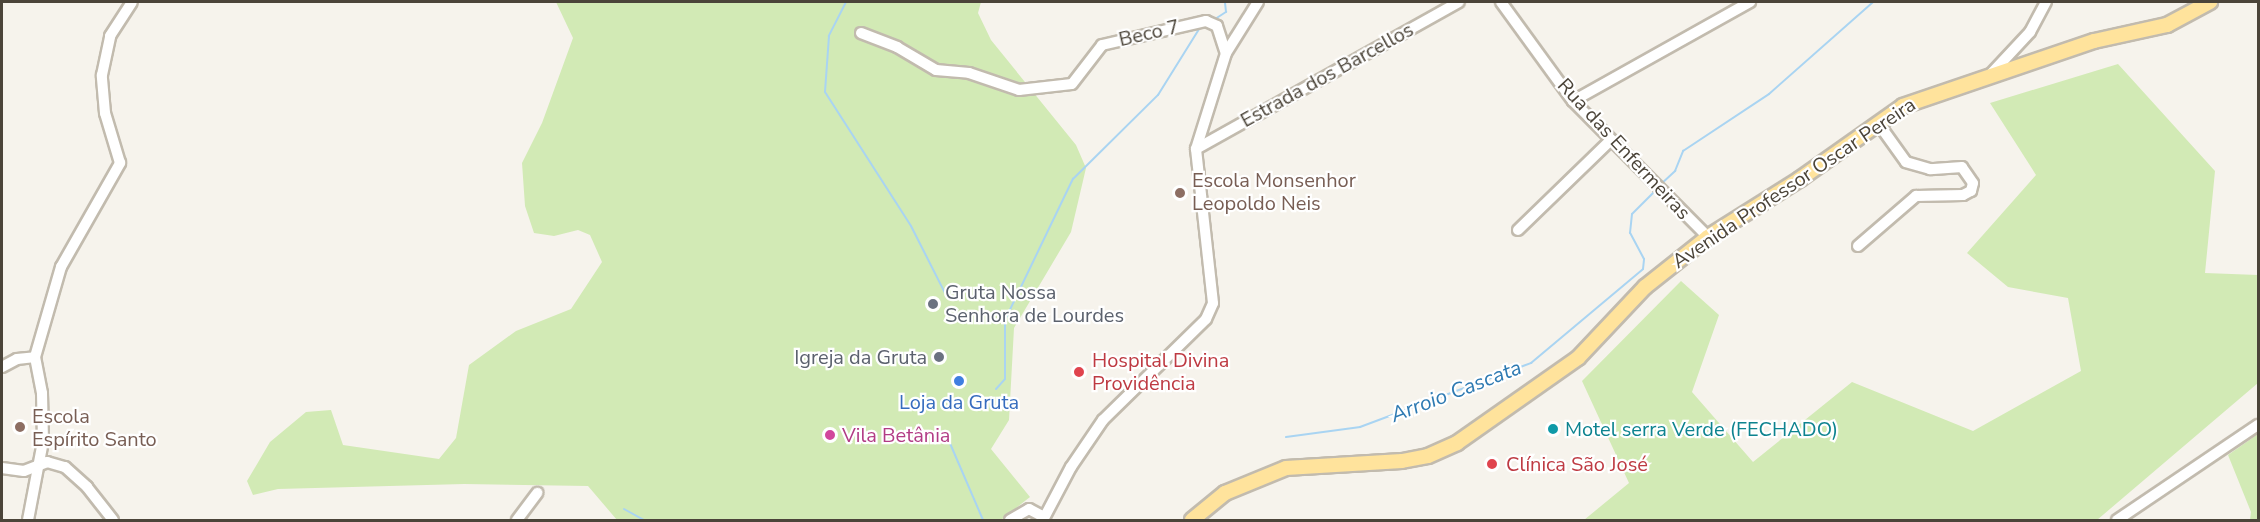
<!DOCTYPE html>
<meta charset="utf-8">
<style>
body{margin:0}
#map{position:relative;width:2260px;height:522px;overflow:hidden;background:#f6f3ec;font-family:"Nunito Sans",sans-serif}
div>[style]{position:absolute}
.green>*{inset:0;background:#d2eab5}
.stream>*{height:2px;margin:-1px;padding:0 1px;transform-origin:1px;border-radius:1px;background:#a9d4f2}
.roads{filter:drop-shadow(2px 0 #c2bbae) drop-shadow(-2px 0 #c2bbae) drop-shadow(0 2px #c2bbae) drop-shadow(0 -2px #c2bbae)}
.minor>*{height:10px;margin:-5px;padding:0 5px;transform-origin:5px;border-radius:5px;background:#fff}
.major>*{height:14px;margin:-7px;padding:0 7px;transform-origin:7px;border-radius:7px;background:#ffe39c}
.dots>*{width:16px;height:16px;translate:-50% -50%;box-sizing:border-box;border:3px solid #fff;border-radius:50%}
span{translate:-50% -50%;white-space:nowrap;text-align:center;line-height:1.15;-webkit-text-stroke:4.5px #fff;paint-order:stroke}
.street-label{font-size:20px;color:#4b4439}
.education-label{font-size:20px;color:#785e54}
.left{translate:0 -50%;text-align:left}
.worship-label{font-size:20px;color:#5b616d}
.right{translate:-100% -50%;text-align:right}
.health-label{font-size:20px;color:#be3a42}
.shop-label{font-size:20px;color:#366cbe}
.culture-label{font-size:20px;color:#0d838f}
.hotel-label{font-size:20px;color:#b23c85}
.water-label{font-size:21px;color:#2e7ab2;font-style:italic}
.frame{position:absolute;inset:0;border:3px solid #4b4439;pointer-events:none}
</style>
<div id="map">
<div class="green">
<i style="clip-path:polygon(556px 2px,981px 2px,978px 13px,991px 40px,1076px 145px,1086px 168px,1071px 232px,1014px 328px,1009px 420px,991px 449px,1030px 497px,1001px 520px,617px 520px,588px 486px,464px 484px,278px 489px,253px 495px,247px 481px,270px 442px,306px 412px,331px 410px,343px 445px,439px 459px,456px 438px,469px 365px,516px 331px,571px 309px,602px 262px,590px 235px,578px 230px,554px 236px,534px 233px,525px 206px,522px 163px,542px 123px,573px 38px)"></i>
<i style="clip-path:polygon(2118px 64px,2215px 171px,2205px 273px,2258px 275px,2258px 383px,2097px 520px,1584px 520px,1629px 483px,1582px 381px,1681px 281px,1719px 315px,1692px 392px,1753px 462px,1852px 382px,1973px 431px,2081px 371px,2068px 298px,2008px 287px,1967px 253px,2036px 175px,1990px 103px)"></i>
<i style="clip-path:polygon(2258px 434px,2258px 520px,2250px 520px,2251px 512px,2228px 455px)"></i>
</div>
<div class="stream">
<i style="left:846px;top:2px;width:38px;rotate:117deg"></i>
<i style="left:829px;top:36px;width:56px;rotate:94.1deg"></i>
<i style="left:825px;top:92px;width:159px;rotate:57.3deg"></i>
<i style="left:911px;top:226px;width:75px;rotate:63.1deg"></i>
<i style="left:1212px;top:21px;width:17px;rotate:-33deg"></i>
<i style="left:1226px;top:12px;width:10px;rotate:-96deg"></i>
<i style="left:1660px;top:185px;width:21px;rotate:-43deg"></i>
<i style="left:1675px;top:171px;width:22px;rotate:-68deg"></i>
<i style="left:1683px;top:151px;width:103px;rotate:-33.5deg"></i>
<i style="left:1769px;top:94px;width:139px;rotate:-41.5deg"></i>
<i style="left:996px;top:389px;width:13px;rotate:-48deg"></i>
<i style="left:1005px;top:379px;width:59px;rotate:-90deg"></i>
<i style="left:1005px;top:320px;width:157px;rotate:-64.3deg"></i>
<i style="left:1073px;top:179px;width:120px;rotate:-44.7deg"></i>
<i style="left:1158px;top:95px;width:81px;rotate:-58.1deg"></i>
<i style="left:1286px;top:437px;width:75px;rotate:-7.7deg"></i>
<i style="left:1360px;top:427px;width:183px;rotate:-20.5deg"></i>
<i style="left:1531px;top:363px;width:146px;rotate:-40deg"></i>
<i style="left:1643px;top:269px;width:10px;rotate:-84deg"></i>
<i style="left:1644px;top:259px;width:30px;rotate:-118deg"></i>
<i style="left:1630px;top:233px;width:19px;rotate:-84deg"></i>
<i style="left:1632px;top:214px;width:34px;rotate:-45deg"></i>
<i style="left:949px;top:441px;width:86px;rotate:66.7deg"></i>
<i style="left:624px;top:509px;width:23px;rotate:29deg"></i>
</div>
<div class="roads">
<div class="minor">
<i style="left:1501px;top:2px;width:122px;rotate:54deg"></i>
<i style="left:1573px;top:101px;width:192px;rotate:45.2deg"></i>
<i style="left:861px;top:33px;width:39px;rotate:21deg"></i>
<i style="left:897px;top:47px;width:45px;rotate:30.5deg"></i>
<i style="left:936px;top:70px;width:33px;rotate:5deg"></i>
<i style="left:969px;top:73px;width:53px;rotate:18.8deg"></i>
<i style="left:1019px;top:90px;width:53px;rotate:-6.5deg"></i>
<i style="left:1072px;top:84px;width:49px;rotate:-52.4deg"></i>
<i style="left:1102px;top:45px;width:107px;rotate:-13deg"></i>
<i style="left:1206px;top:21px;width:12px;rotate:24deg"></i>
<i style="left:1217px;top:26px;width:28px;rotate:72deg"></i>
<i style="left:1990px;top:75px;width:59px;rotate:-47.1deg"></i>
<i style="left:2030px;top:32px;width:34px;rotate:-62deg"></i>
<i style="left:1573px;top:101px;width:203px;rotate:-29.2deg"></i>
<i style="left:1196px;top:149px;width:301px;rotate:-29.2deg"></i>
<i style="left:1518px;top:230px;width:128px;rotate:-44.1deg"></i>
<i style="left:1858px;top:246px;width:77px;rotate:-40.8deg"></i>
<i style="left:1916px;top:196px;width:47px;rotate:-1.2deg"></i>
<i style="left:1963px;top:195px;width:9px;rotate:-27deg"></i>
<i style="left:1971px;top:191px;width:8px;rotate:-76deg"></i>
<i style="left:1973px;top:183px;width:19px;rotate:-125deg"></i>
<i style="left:1962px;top:167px;width:32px;rotate:176deg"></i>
<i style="left:1930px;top:169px;width:25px;rotate:-164deg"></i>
<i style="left:1906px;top:162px;width:48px;rotate:-125.7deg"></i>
<i style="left:2px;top:367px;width:17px;rotate:-28deg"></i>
<i style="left:17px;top:359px;width:18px;rotate:-6deg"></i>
<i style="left:2px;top:468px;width:22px;rotate:8deg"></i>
<i style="left:24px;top:471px;width:25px;rotate:-21deg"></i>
<i style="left:47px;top:462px;width:19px;rotate:16deg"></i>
<i style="left:65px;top:467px;width:30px;rotate:42deg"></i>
<i style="left:87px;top:487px;width:42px;rotate:51.8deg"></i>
<i style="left:28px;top:520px;width:80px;rotate:-79.2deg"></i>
<i style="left:43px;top:441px;width:48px;rotate:-91.2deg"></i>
<i style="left:42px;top:393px;width:37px;rotate:-101deg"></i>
<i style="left:35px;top:357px;width:94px;rotate:-73.9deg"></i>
<i style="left:61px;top:267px;width:120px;rotate:-60.4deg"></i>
<i style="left:120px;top:163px;width:52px;rotate:-106.7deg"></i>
<i style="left:105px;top:113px;width:38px;rotate:-95deg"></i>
<i style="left:102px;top:75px;width:40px;rotate:-78deg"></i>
<i style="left:110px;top:36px;width:40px;rotate:-57.1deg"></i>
<i style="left:517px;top:520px;width:34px;rotate:-53deg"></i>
<i style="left:1010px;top:520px;width:22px;rotate:-30deg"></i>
<i style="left:1029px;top:509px;width:17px;rotate:28deg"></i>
<i style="left:1043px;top:520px;width:60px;rotate:-62.2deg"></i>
<i style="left:1071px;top:467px;width:57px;rotate:-55.8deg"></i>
<i style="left:1103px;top:420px;width:144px;rotate:-44.4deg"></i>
<i style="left:1206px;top:319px;width:17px;rotate:-66deg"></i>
<i style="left:1213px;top:303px;width:155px;rotate:-96.3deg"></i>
<i style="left:1196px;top:149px;width:101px;rotate:-72.6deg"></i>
<i style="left:1226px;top:53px;width:60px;rotate:-57.9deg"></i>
<i style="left:2117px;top:520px;width:170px;rotate:-34deg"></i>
</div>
<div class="major">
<i style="left:1192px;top:520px;width:43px;rotate:-39.3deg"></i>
<i style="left:1225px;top:493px;width:66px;rotate:-22.3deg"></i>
<i style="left:1286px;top:468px;width:116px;rotate:-3.5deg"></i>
<i style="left:1402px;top:461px;width:26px;rotate:-11deg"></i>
<i style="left:1428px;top:456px;width:32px;rotate:-24deg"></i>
<i style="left:1457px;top:443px;width:148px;rotate:-35.1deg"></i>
<i style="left:1578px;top:358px;width:98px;rotate:-46.7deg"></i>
<i style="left:1645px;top:287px;width:80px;rotate:-38.4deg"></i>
<i style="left:1708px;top:237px;width:109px;rotate:-32.2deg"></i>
<i style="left:1800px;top:179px;width:126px;rotate:-35.3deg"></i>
<i style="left:1903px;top:106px;width:202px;rotate:-18.8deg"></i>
<i style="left:2094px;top:41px;width:75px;rotate:-12.4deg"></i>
<i style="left:2167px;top:25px;width:49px;rotate:-28.1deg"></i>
</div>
</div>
<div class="dots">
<i style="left:1180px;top:193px;background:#8d6e63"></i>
<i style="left:933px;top:304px;background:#6b7280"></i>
<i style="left:939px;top:357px;background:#6b7280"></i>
<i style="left:1079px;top:372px;background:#e0444e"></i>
<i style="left:959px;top:381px;background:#3f7fe0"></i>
<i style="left:20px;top:427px;background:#8d6e63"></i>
<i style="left:1553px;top:429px;background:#0f9aa8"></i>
<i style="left:830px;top:435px;background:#d1479c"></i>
<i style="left:1492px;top:464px;background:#e0444e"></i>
</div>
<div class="street-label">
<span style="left:1149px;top:33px;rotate:-13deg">Beco 7</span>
<span style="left:1327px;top:75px;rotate:-29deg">Estrada dos Barcellos</span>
<span style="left:1624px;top:149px;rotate:47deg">Rua das Enfermeiras</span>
<span style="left:1794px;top:183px;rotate:-34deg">Avenida Professor Oscar Pereira</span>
</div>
<div class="education-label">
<span class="left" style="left:1192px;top:192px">Escola Monsenhor<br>Leopoldo Neis</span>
<span class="left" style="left:32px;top:428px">Escola<br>Espírito Santo</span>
</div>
<div class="worship-label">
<span class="left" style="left:945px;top:304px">Gruta Nossa<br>Senhora de Lourdes</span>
<span class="right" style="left:927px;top:357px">Igreja da Gruta</span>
</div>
<div class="health-label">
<span class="left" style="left:1092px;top:372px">Hospital Divina<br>Providência</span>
<span class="left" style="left:1506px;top:464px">Clínica São José</span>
</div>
<div class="shop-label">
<span style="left:959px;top:402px">Loja da Gruta</span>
</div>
<div class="culture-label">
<span class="left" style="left:1565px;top:429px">Motel serra Verde (FECHADO)</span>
</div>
<div class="hotel-label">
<span class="left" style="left:842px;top:435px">Vila Betânia</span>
</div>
<div class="water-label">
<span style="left:1456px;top:391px;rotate:-21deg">Arroio Cascata</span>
</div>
<div class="frame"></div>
</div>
